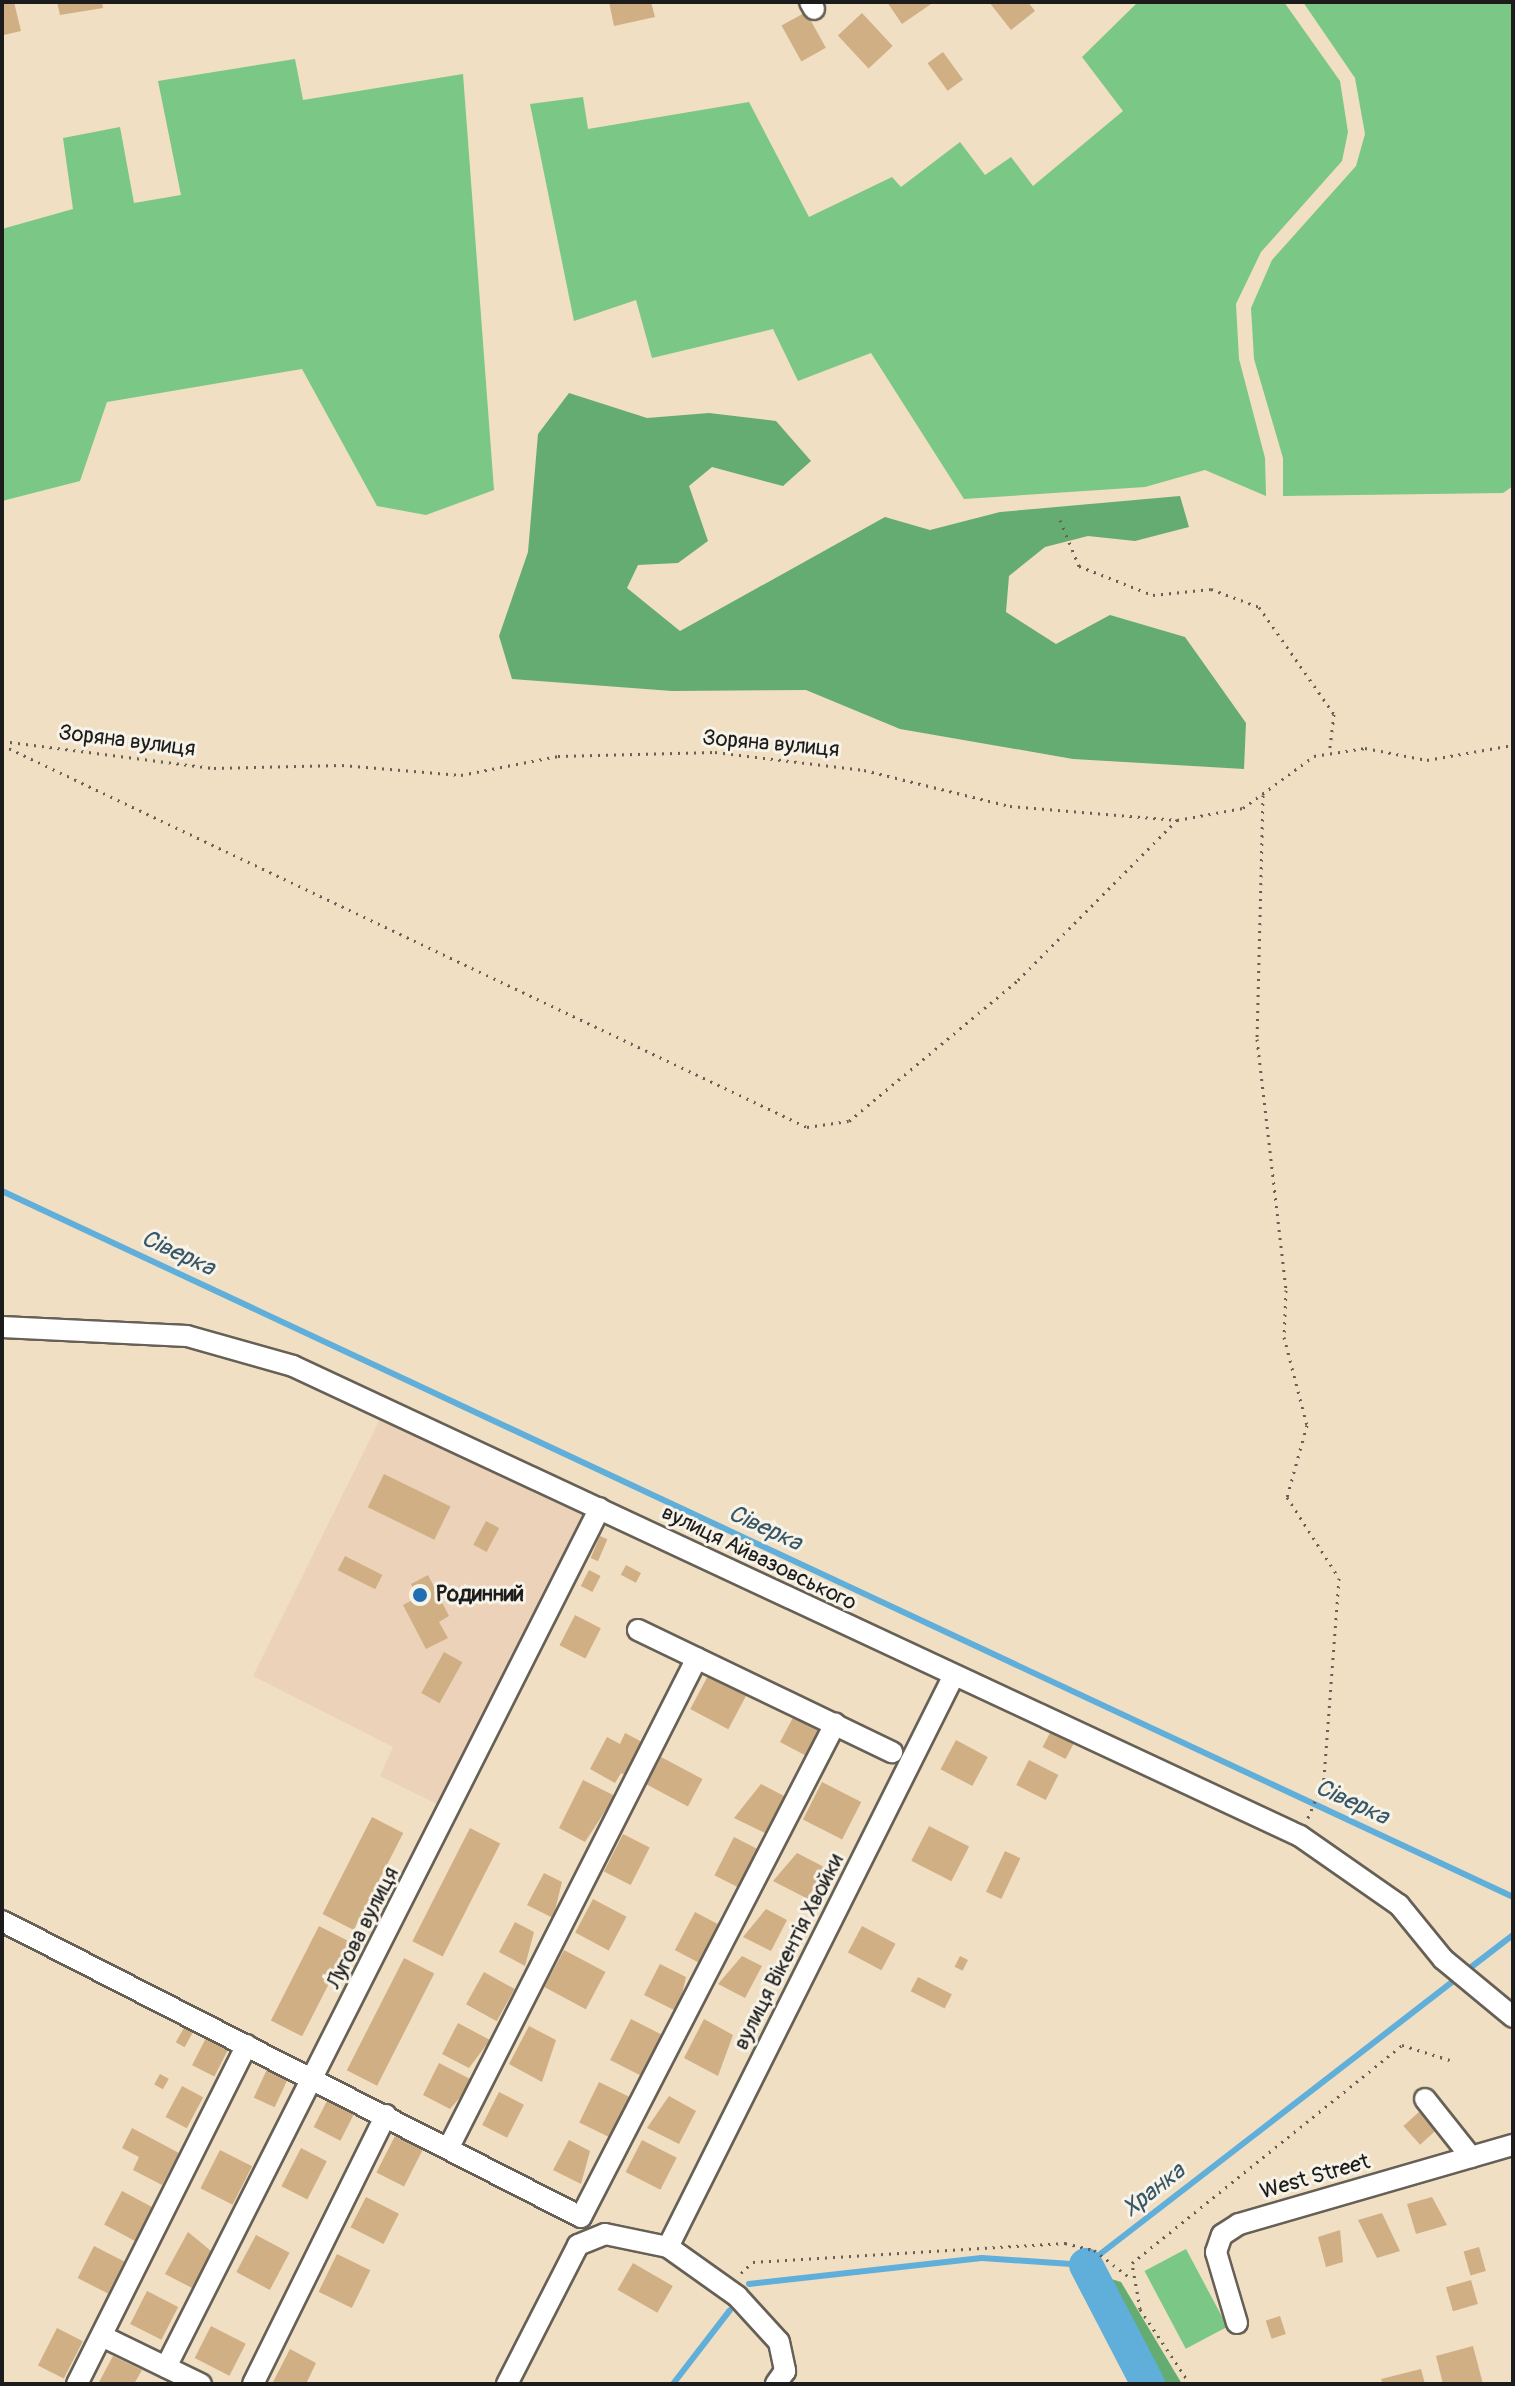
<!DOCTYPE html>
<meta charset="utf-8">
<style>
body{margin:0}
#map{position:relative;width:1515px;height:2386px;overflow:hidden;background:#f0dfc2;font-family:Pangolin,sans-serif}
div>[style]{position:absolute}
.built>*{inset:0;background:#ecd2b9}
.green>*{inset:0;background:#7bc785;transform-origin:0 0}
.forest>*{inset:0;background:#64ac72}
.stream>*{height:6px;margin:-3px;padding:0 3px;transform-origin:3px;border-radius:3px;background:#60aeda}
.river>*{height:34px;margin:-17px;padding:0 17px;transform-origin:17px;border-radius:17px;background:#60aeda}
.building>*{inset:0;background:#d1af85;transform-origin:0 0}
.path>*{height:3px;margin-top:-1.5px;transform-origin:0;background:repeating-linear-gradient(90deg,#666056 0 2px,transparent 0 8px)}
.roads{filter:drop-shadow(2px 0 #666056) drop-shadow(-2px 0 #666056) drop-shadow(0 2px #666056) drop-shadow(0 -2px #666056)}
.minor>*{height:20px;margin:-10px;padding:0 10px;transform-origin:10px;border-radius:10px;background:#fff}
.dots>*{width:22px;height:22px;translate:-50% -50%;box-sizing:border-box;border:4px solid #f7f3e8;border-radius:50%}
span{translate:-50% -50%;white-space:nowrap;text-align:center;line-height:1.15;-webkit-text-stroke:6px #f7f3e8;paint-order:stroke}
.street-label{font-size:22px;color:#1c1c1c}
.poi-label{font-size:22px;color:#1c1c1c;font-weight:700}
.left{translate:0 -50%;text-align:left}
.water-label{font-size:24px;color:#375668;font-style:italic}
.frame{position:absolute;inset:0;border:4px solid #1c1c1c;pointer-events:none}
</style>
<div id="map">
<div class="built">
<i style="clip-path:polygon(382px 1415px,588px 1513px,441px 1806px,380px 1776px,393px 1747px,253px 1676px)"></i>
</div>
<div class="green">
<i style="clip-path:polygon(1138px 2px,1284px 2px,1340px 81px,1348px 132px,1342px 161px,1261px 252px,1236px 304px,1239px 359px,1265px 458px,1266px 496px,1205px 470px,1145px 487px,964px 499px,871px 353px,798px 381px,773px 329px,652px 358px,636px 300px,574px 321px,530px 104px,583px 97px,588px 129px,749px 102px,809px 217px,892px 177px,901px 187px,960px 142px,985px 175px,1011px 157px,1033px 186px,1123px 111px,1082px 57px)"></i>
<i style="clip-path:polygon(1303px 2px,1513px 2px,1513px 486px,1503px 493px,1283px 496px,1283px 458px,1254px 359px,1251px 308px,1272px 260px,1356px 166px,1365px 134px,1355px 78px)"></i>
<i style="clip-path:polygon(295px 59px,303px 100px,463px 74px,494px 490px,426px 515px,377px 506px,302px 369px,107px 402px,80px 481px,2px 501px,2px 229px,73px 209px,63px 138px,120px 127px,134px 203px,181px 195px,158px 81px)"></i>
<i style="left:1186px;top:2249px;width:88px;height:47px;rotate:62deg"></i>
</div>
<div class="forest">
<i style="clip-path:polygon(569px 393px,647px 418px,709px 413px,776px 421px,811px 461px,783px 486px,712px 467px,689px 486px,708px 541px,678px 563px,638px 565px,627px 588px,680px 631px,885px 517px,930px 530px,1000px 512px,1180px 496px,1189px 527px,1135px 541px,1088px 536px,1045px 547px,1009px 576px,1006px 612px,1056px 644px,1110px 615px,1185px 637px,1246px 723px,1244px 769px,1073px 759px,900px 729px,806px 690px,672px 691px,512px 679px,499px 636px,528px 552px,538px 434px)"></i>
<i style="clip-path:polygon(1108px 2278px,1121px 2282px,1182px 2384px,1144px 2384px,1106px 2326px)"></i>
</div>
<div class="stream">
<i style="left:2px;top:1191px;width:1668px;rotate:25.04deg"></i>
<i style="left:1466px;top:1971px;width:59px;rotate:-37.5deg"></i>
<i style="left:749px;top:2284px;width:234px;rotate:-6.4deg"></i>
<i style="left:982px;top:2258px;width:104px;rotate:3.9deg"></i>
<i style="left:1086px;top:2265px;width:469px;rotate:-37.7deg"></i>
<i style="left:673px;top:2384px;width:93px;rotate:-52.4deg"></i>
</div>
<div class="river">
<i style="left:1086px;top:2265px;width:134px;rotate:62.5deg"></i>
</div>
<div class="building">
<i style="clip-path:polygon(2px 2px,14px 2px,21px 31px,4px 35px)"></i>
<i style="clip-path:polygon(57px 2px,102px 2px,103px 8px,60px 15px)"></i>
<i style="clip-path:polygon(609px 2px,651px 2px,655px 17px,614px 26px)"></i>
<i style="clip-path:polygon(887px 2px,934px 2px,902px 24px)"></i>
<i style="clip-path:polygon(989px 2px,1028px 2px,1035px 11px,1011px 30px)"></i>
<i style="left:806px;top:12px;width:41px;height:28px;rotate:61deg"></i>
<i style="left:862px;top:13px;width:45px;height:33px;rotate:47deg"></i>
<i style="left:943px;top:52px;width:34px;height:19px;rotate:54deg"></i>
<i style="left:384px;top:1474px;width:74px;height:37px;rotate:26deg"></i>
<i style="left:486px;top:1521px;width:15px;height:27px;rotate:28deg"></i>
<i style="left:600px;top:1536px;width:8px;height:24px;rotate:23deg"></i>
<i style="left:345px;top:1556px;width:42px;height:16px;rotate:27deg"></i>
<i style="left:626px;top:1565px;width:17px;height:11px;rotate:28deg"></i>
<i style="left:589px;top:1570px;width:13px;height:18px;rotate:27deg"></i>
<i style="clip-path:polygon(428px 1575px,449px 1616px,439px 1622px,448px 1638px,426px 1649px,403px 1605px,418px 1597px,411px 1584px)"></i>
<i style="left:575px;top:1615px;width:29px;height:34px;rotate:27deg"></i>
<i style="left:444px;top:1652px;width:21px;height:47px;rotate:29deg"></i>
<i style="left:710px;top:1672px;width:43px;height:42px;rotate:28deg"></i>
<i style="left:796px;top:1712px;width:30px;height:34px;rotate:28deg"></i>
<i style="left:1051px;top:1731px;width:26px;height:18px;rotate:28deg"></i>
<i style="clip-path:polygon(625px 1733px,644px 1743px,627px 1776px,621px 1773px,615px 1783px,590px 1769px,607px 1737px,620px 1744px)"></i>
<i style="left:956px;top:1740px;width:36px;height:33px;rotate:28deg"></i>
<i style="left:661px;top:1757px;width:47px;height:31px;rotate:28deg"></i>
<i style="left:1029px;top:1760px;width:33px;height:28px;rotate:27deg"></i>
<i style="clip-path:polygon(583px 1780px,615px 1796px,585px 1842px,559px 1828px)"></i>
<i style="left:822px;top:1782px;width:44px;height:42px;rotate:27deg"></i>
<i style="clip-path:polygon(761px 1784px,786px 1797px,767px 1834px,734px 1818px)"></i>
<i style="left:372px;top:1817px;width:35px;height:109px;rotate:27deg"></i>
<i style="left:929px;top:1826px;width:45px;height:39px;rotate:27deg"></i>
<i style="left:470px;top:1828px;width:34px;height:127px;rotate:27deg"></i>
<i style="left:623px;top:1834px;width:30px;height:42px;rotate:27deg"></i>
<i style="left:734px;top:1837px;width:28px;height:43px;rotate:27deg"></i>
<i style="left:1005px;top:1851px;width:17px;height:45px;rotate:25deg"></i>
<i style="clip-path:polygon(797px 1853px,824px 1867px,808px 1899px,773px 1881px)"></i>
<i style="clip-path:polygon(544px 1873px,562px 1882px,553px 1918px,527px 1905px)"></i>
<i style="left:593px;top:1899px;width:38px;height:38px;rotate:28deg"></i>
<i style="clip-path:polygon(766px 1909px,787px 1920px,771px 1951px,743px 1937px)"></i>
<i style="left:695px;top:1912px;width:30px;height:43px;rotate:28deg"></i>
<i style="clip-path:polygon(515px 1922px,534px 1932px,525px 1966px,499px 1952px)"></i>
<i style="left:319px;top:1926px;width:35px;height:106px;rotate:27deg"></i>
<i style="left:862px;top:1926px;width:38px;height:30px;rotate:28deg"></i>
<i style="left:564px;top:1950px;width:47px;height:42px;rotate:28deg"></i>
<i style="clip-path:polygon(742px 1956px,762px 1966px,745px 1998px,718px 1984px)"></i>
<i style="left:960px;top:1956px;width:9px;height:12px;rotate:27deg"></i>
<i style="left:404px;top:1958px;width:34px;height:126px;rotate:27deg"></i>
<i style="clip-path:polygon(660px 1964px,686px 1977px,678px 2012px,644px 1995px)"></i>
<i style="left:484px;top:1972px;width:35px;height:37px;rotate:29deg"></i>
<i style="left:918px;top:1977px;width:38px;height:16px;rotate:27deg"></i>
<i style="left:631px;top:2019px;width:36px;height:46px;rotate:27deg"></i>
<i style="clip-path:polygon(704px 2019px,733px 2035px,718px 2076px,684px 2058px)"></i>
<i style="clip-path:polygon(458px 2023px,490px 2040px,469px 2068px,442px 2054px)"></i>
<i style="left:186px;top:2024px;width:10px;height:21px;rotate:29deg"></i>
<i style="clip-path:polygon(529px 2026px,556px 2040px,542px 2082px,509px 2064px)"></i>
<i style="left:208px;top:2034px;width:25px;height:35px;rotate:27deg"></i>
<i style="clip-path:polygon(439px 2063px,474px 2081px,450px 2109px,423px 2095px)"></i>
<i style="left:269px;top:2065px;width:23px;height:36px;rotate:25deg"></i>
<i style="left:160px;top:2074px;width:10px;height:12px;rotate:29deg"></i>
<i style="left:599px;top:2082px;width:37px;height:45px;rotate:26deg"></i>
<i style="left:182px;top:2086px;width:24px;height:35px;rotate:28deg"></i>
<i style="left:499px;top:2092px;width:28px;height:37px;rotate:27deg"></i>
<i style="left:330px;top:2095px;width:30px;height:36px;rotate:27deg"></i>
<i style="clip-path:polygon(669px 2096px,696px 2111px,679px 2144px,647px 2128px)"></i>
<i style="left:1419px;top:2112px;width:25px;height:21px;rotate:48deg"></i>
<i style="clip-path:polygon(132px 2128px,179px 2153px,162px 2185px,133px 2170px,139px 2157px,122px 2148px)"></i>
<i style="left:395px;top:2136px;width:31px;height:41px;rotate:27deg"></i>
<i style="clip-path:polygon(569px 2140px,590px 2151px,581px 2184px,553px 2170px)"></i>
<i style="left:642px;top:2140px;width:39px;height:36px;rotate:27deg"></i>
<i style="left:301px;top:2148px;width:29px;height:43px;rotate:27deg"></i>
<i style="left:220px;top:2150px;width:36px;height:43px;rotate:27deg"></i>
<i style="left:122px;top:2191px;width:36px;height:38px;rotate:28deg"></i>
<i style="left:366px;top:2197px;width:37px;height:34px;rotate:27deg"></i>
<i style="clip-path:polygon(1432px 2197px,1447px 2225px,1416px 2234px,1407px 2204px)"></i>
<i style="clip-path:polygon(1382px 2213px,1400px 2251px,1377px 2258px,1358px 2220px)"></i>
<i style="clip-path:polygon(1340px 2230px,1343px 2262px,1326px 2267px,1318px 2237px)"></i>
<i style="clip-path:polygon(188px 2232px,211px 2251px,192px 2288px,165px 2274px)"></i>
<i style="left:256px;top:2235px;width:38px;height:42px;rotate:28deg"></i>
<i style="left:94px;top:2246px;width:34px;height:36px;rotate:27deg"></i>
<i style="left:1479px;top:2247px;width:25px;height:16px;rotate:74deg"></i>
<i style="left:337px;top:2254px;width:37px;height:42px;rotate:26deg"></i>
<i style="left:633px;top:2263px;width:46px;height:31px;rotate:30deg"></i>
<i style="left:1471px;top:2280px;width:25px;height:26px;rotate:74deg"></i>
<i style="left:147px;top:2291px;width:35px;height:37px;rotate:27deg"></i>
<i style="left:1280px;top:2316px;width:19px;height:15px;rotate:72deg"></i>
<i style="left:211px;top:2326px;width:39px;height:36px;rotate:27deg"></i>
<i style="left:57px;top:2328px;width:29px;height:42px;rotate:27deg"></i>
<i style="clip-path:polygon(1473px 2346px,1483px 2384px,1443px 2384px,1436px 2356px)"></i>
<i style="clip-path:polygon(290px 2349px,316px 2363px,306px 2384px,272px 2384px)"></i>
<i style="clip-path:polygon(113px 2356px,142px 2370px,134px 2384px,98px 2384px)"></i>
<i style="clip-path:polygon(1421px 2369px,1425px 2384px,1383px 2384px,1381px 2379px)"></i>
</div>
<div class="path">
<i style="left:1060px;top:520px;width:50px;rotate:67.6deg"></i>
<i style="left:1079px;top:566px;width:79px;rotate:21.4deg"></i>
<i style="left:1153px;top:595px;width:58px;rotate:-5.9deg"></i>
<i style="left:1211px;top:589px;width:51px;rotate:20.6deg"></i>
<i style="left:1259px;top:607px;width:131px;rotate:55deg"></i>
<i style="left:1334px;top:714px;width:39px;rotate:97deg"></i>
<i style="left:2px;top:741px;width:214px;rotate:7.3deg"></i>
<i style="left:214px;top:768px;width:128px;rotate:-1.3deg"></i>
<i style="left:342px;top:765px;width:119px;rotate:4.8deg"></i>
<i style="left:461px;top:775px;width:99px;rotate:-11.1deg"></i>
<i style="left:558px;top:756px;width:157px;rotate:-1.5deg"></i>
<i style="left:715px;top:752px;width:150px;rotate:6.9deg"></i>
<i style="left:864px;top:770px;width:150px;rotate:13.9deg"></i>
<i style="left:1010px;top:806px;width:168px;rotate:4.8deg"></i>
<i style="left:1177px;top:820px;width:67px;rotate:-10.3deg"></i>
<i style="left:1243px;top:808px;width:88px;rotate:-36.2deg"></i>
<i style="left:1314px;top:756px;width:52px;rotate:-8.9deg"></i>
<i style="left:1365px;top:748px;width:63px;rotate:11deg"></i>
<i style="left:1427px;top:760px;width:87px;rotate:-9.9deg"></i>
<i style="left:2px;top:745px;width:891px;rotate:25.39deg"></i>
<i style="left:807px;top:1127px;width:42px;rotate:-8.1deg"></i>
<i style="left:849px;top:1121px;width:220px;rotate:-39.8deg"></i>
<i style="left:1018px;top:980px;width:226px;rotate:-45.2deg"></i>
<i style="left:1263px;top:795px;width:244px;rotate:91.4deg"></i>
<i style="left:1257px;top:1039px;width:253px;rotate:83.4deg"></i>
<i style="left:1286px;top:1290px;width:47px;rotate:92.4deg"></i>
<i style="left:1284px;top:1337px;width:91px;rotate:75.4deg"></i>
<i style="left:1307px;top:1425px;width:75px;rotate:105.5deg"></i>
<i style="left:1287px;top:1497px;width:96px;rotate:57.3deg"></i>
<i style="left:1339px;top:1578px;width:202px;rotate:94.3deg"></i>
<i style="left:1324px;top:1779px;width:44px;rotate:112.5deg"></i>
<i style="left:741px;top:2273px;width:16px;rotate:-43deg"></i>
<i style="left:753px;top:2262px;width:313px;rotate:-3.5deg"></i>
<i style="left:1065px;top:2243px;width:30px;rotate:14deg"></i>
<i style="left:1094px;top:2250px;width:44px;rotate:37.6deg"></i>
<i style="left:1190px;top:2384px;width:90px;rotate:-123.7deg"></i>
<i style="left:1140px;top:2309px;width:47px;rotate:-99.9deg"></i>
<i style="left:1132px;top:2263px;width:347px;rotate:-38.9deg"></i>
<i style="left:1402px;top:2045px;width:50px;rotate:17.4deg"></i>
</div>
<div class="roads">
<div class="minor">
<i style="left:810px;top:2px;width:8px;rotate:60deg"></i>
<i style="left:2px;top:1327px;width:185px;rotate:2.8deg"></i>
<i style="left:187px;top:1336px;width:110px;rotate:15.8deg"></i>
<i style="left:293px;top:1366px;width:1111px;rotate:25.02deg"></i>
<i style="left:1300px;top:1836px;width:121px;rotate:34.9deg"></i>
<i style="left:1399px;top:1905px;width:70px;rotate:50.8deg"></i>
<i style="left:1443px;top:1959px;width:91px;rotate:39.6deg"></i>
<i style="left:638px;top:1630px;width:282px;rotate:25.7deg"></i>
<i style="left:2px;top:1921px;width:650px;rotate:27.08deg"></i>
<i style="left:581px;top:2217px;width:555px;rotate:-62.74deg"></i>
<i style="left:1425px;top:2099px;width:74px;rotate:51.6deg"></i>
<i style="left:449px;top:2147px;width:548px;rotate:-63.11deg"></i>
<i style="left:668px;top:2247px;width:637px;rotate:-63.43deg"></i>
<i style="left:1237px;top:2323px;width:74px;rotate:-106.5deg"></i>
<i style="left:1216px;top:2252px;width:18px;rotate:-71deg"></i>
<i style="left:1222px;top:2235px;width:20px;rotate:-33deg"></i>
<i style="left:1239px;top:2224px;width:285px;rotate:-16.1deg"></i>
<i style="left:102px;top:2336px;width:110px;rotate:25.9deg"></i>
<i style="left:166px;top:2367px;width:962px;rotate:-63.2deg"></i>
<i style="left:77px;top:2384px;width:379px;rotate:-63.4deg"></i>
<i style="left:253px;top:2384px;width:300px;rotate:-63.7deg"></i>
<i style="left:507px;top:2384px;width:156px;rotate:-62.9deg"></i>
<i style="left:578px;top:2245px;width:29px;rotate:-22deg"></i>
<i style="left:605px;top:2234px;width:64px;rotate:11.7deg"></i>
<i style="left:668px;top:2247px;width:85px;rotate:35.4deg"></i>
<i style="left:737px;top:2296px;width:62px;rotate:47.6deg"></i>
<i style="left:779px;top:2342px;width:30px;rotate:78deg"></i>
<i style="left:785px;top:2371px;width:16px;rotate:125deg"></i>
</div>
</div>
<div class="dots">
<i style="left:420px;top:1595px;background:#1f6fb2"></i>
</div>
<div class="street-label">
<span style="left:127px;top:741px;rotate:7deg">Зоряна вулиця</span>
<span style="left:771px;top:744px;rotate:5deg">Зоряна вулиця</span>
<span style="left:759px;top:1558px;rotate:26deg">вулиця Айвазовського</span>
<span style="left:363px;top:1928px;rotate:-63deg">Лугова вулиця</span>
<span style="left:789px;top:1952px;rotate:-63deg">вулиця Вікентія Хвойки</span>
<span style="left:1315px;top:2177px;rotate:-16deg">West Street</span>
</div>
<div class="poi-label">
<span class="left" style="left:436px;top:1595px">Родинний</span>
</div>
<div class="water-label">
<span style="left:178px;top:1253px;rotate:25deg">Сіверка</span>
<span style="left:765px;top:1528px;rotate:25deg">Сіверка</span>
<span style="left:1352px;top:1802px;rotate:25deg">Сіверка</span>
<span style="left:1154px;top:2190px;rotate:-38deg">Хранка</span>
</div>
<div class="frame"></div>
</div>
